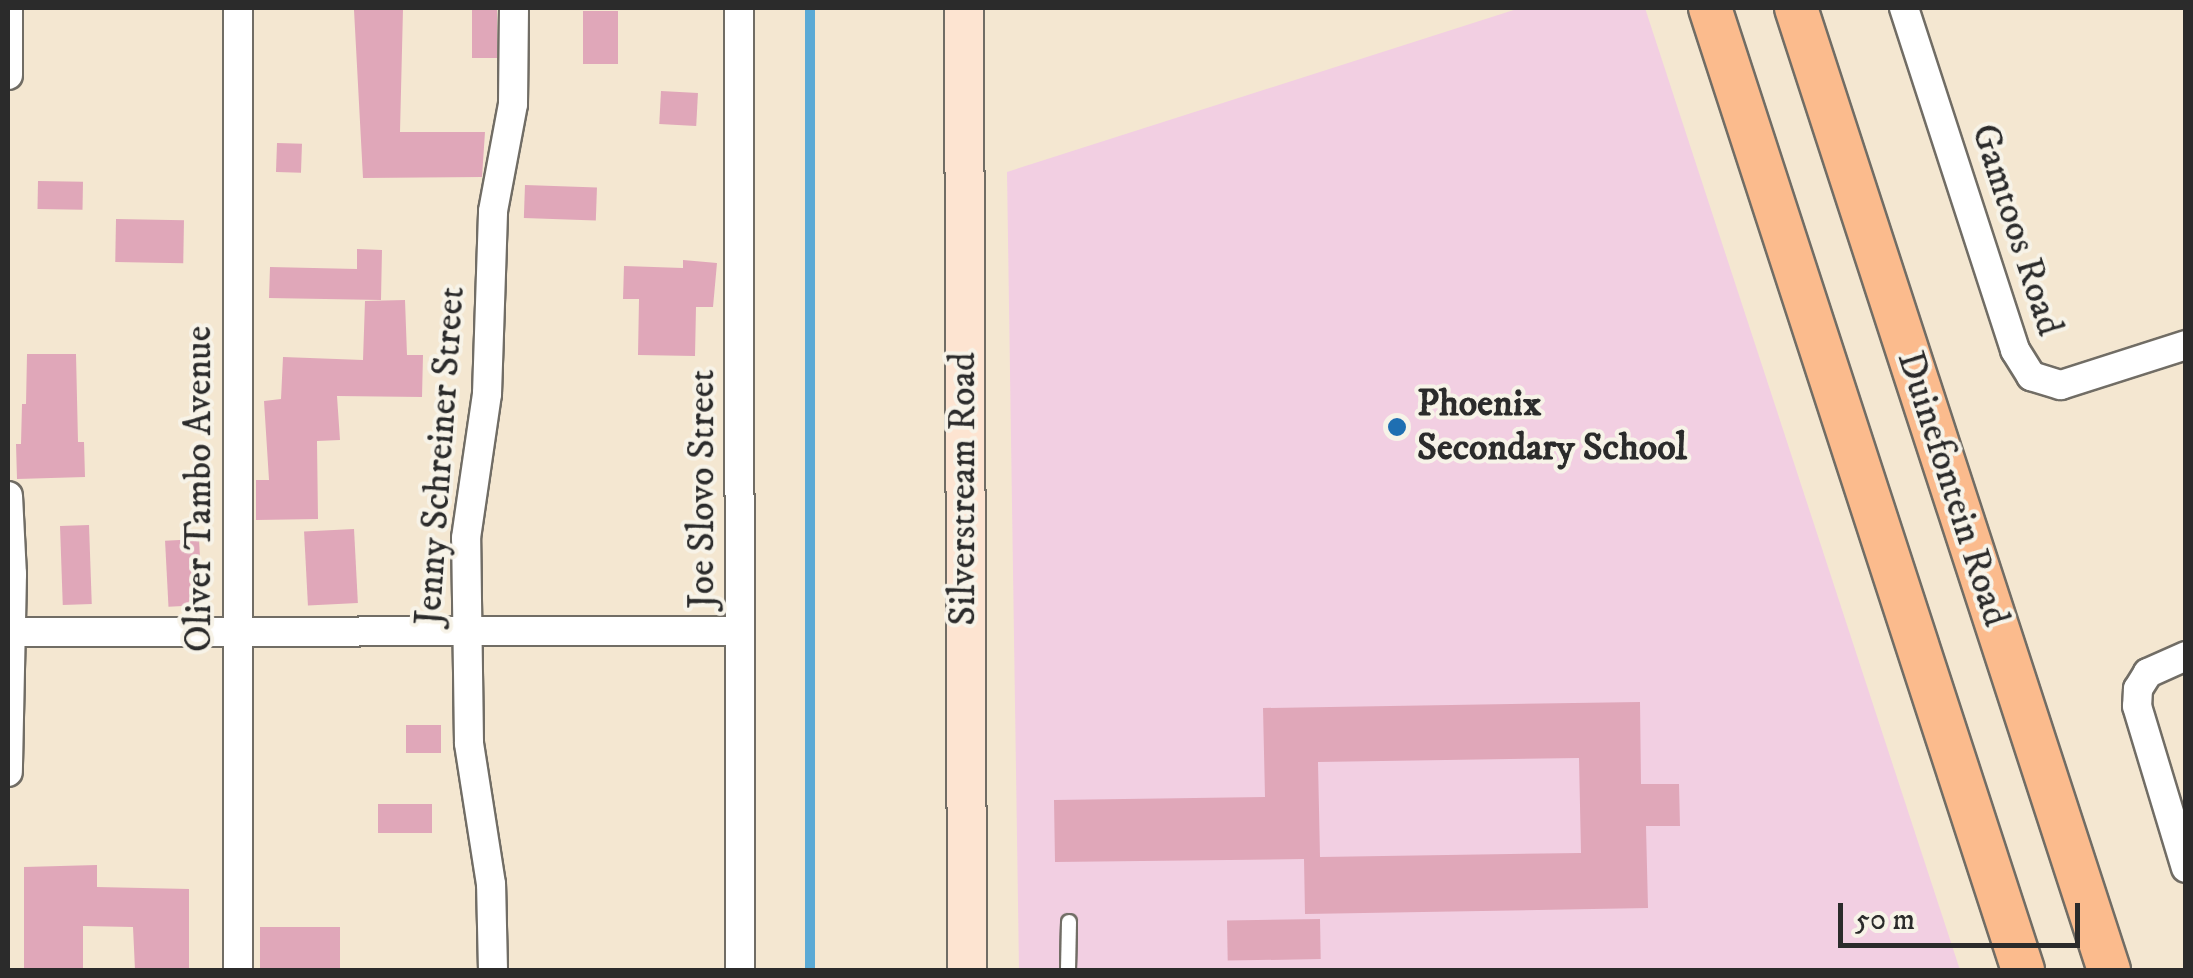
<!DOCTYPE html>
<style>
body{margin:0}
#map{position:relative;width:2193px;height:978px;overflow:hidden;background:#f4e7d1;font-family:"IM FELL DW Pica",serif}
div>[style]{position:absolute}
.built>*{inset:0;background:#f2cfe2}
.stream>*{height:10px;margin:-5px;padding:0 5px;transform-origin:5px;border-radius:5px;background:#5baad5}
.building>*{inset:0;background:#e0a7b9;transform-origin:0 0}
.roads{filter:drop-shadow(2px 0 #716d65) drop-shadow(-2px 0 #716d65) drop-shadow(0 2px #716d65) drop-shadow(0 -2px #716d65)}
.lane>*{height:14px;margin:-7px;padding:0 7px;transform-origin:7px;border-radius:7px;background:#fff}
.street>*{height:28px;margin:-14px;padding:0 14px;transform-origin:14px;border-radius:14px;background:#fff}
.secondary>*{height:38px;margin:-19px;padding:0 19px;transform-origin:19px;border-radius:19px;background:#fde4d1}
.primary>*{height:42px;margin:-21px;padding:0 21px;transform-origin:21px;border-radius:21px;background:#fbbb8d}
.dots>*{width:28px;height:28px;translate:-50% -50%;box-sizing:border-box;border:5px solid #f7f3e8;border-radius:50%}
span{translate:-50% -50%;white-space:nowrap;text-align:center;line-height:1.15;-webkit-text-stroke:8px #f7f3e8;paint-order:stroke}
.street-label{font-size:38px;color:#2b2b2b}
.poi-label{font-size:38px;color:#2b2b2b;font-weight:700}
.left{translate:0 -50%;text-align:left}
.frame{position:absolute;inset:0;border:10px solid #2b2b2b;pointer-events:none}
.scale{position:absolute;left:1838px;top:903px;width:242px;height:45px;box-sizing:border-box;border:5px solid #2b2b2b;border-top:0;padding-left:12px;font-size:30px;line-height:35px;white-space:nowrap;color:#2b2b2b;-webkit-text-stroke:8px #f7f3e8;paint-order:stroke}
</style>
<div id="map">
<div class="built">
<i style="clip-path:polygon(1520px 8px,1645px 8px,1960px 970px,1019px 970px,1007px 172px)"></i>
</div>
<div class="stream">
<i style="left:810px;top:8px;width:962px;rotate:90deg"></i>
</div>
<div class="building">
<i style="left:472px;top:8px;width:25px;height:50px"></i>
<i style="clip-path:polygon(403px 9px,400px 132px,485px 132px,482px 177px,363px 178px,354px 10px)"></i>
<i style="left:583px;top:11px;width:35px;height:53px"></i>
<i style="left:661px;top:91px;width:37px;height:33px;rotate:3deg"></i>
<i style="left:277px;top:143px;width:25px;height:29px;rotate:2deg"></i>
<i style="left:38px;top:181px;width:45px;height:28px;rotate:1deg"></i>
<i style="left:525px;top:185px;width:72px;height:33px;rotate:2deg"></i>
<i style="left:116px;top:219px;width:68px;height:43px;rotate:1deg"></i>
<i style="clip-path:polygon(357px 249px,382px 250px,381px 300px,269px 298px,270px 267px,357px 269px)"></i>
<i style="clip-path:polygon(683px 260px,717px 263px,713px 307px,696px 307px,695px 356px,638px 355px,639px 299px,623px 299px,624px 266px,683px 268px)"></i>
<i style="clip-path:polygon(405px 300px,407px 355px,423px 355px,422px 397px,337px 396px,340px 440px,317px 441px,318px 519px,256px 520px,256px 480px,269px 480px,264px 401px,281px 399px,283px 357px,363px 360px,365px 301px)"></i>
<i style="clip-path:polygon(27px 354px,76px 354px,78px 442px,84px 442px,85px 477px,17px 479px,16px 444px,21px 444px,22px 404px,26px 404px)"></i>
<i style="left:89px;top:525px;width:79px;height:29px;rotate:88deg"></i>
<i style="left:354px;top:529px;width:74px;height:50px;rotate:87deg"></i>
<i style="left:199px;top:539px;width:66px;height:34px;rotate:87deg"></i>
<i style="clip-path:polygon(evenodd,1640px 702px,1641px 784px,1679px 784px,1680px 826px,1646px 826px,1648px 908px,1305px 914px,1304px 859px,1055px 862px,1054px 800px,1265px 797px,1263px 708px,1640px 702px,1579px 758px,1581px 853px,1320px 857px,1318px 762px,1579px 758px)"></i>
<i style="left:406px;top:725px;width:35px;height:28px"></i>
<i style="left:378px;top:804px;width:54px;height:29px"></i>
<i style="clip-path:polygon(97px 865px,97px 887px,189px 889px,189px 968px,135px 970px,133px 927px,83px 926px,83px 970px,24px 969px,24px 867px)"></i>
<i style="left:1320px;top:919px;width:40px;height:93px;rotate:89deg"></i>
<i style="left:340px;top:927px;width:41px;height:80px;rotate:90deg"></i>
</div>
<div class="roads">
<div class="lane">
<i style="left:1068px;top:970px;width:48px;rotate:-88.8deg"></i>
</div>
<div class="street">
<i style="left:238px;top:8px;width:962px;rotate:90deg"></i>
<i style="left:739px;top:8px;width:962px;rotate:89.94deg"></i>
<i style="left:1904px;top:8px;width:360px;rotate:72deg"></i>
<i style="left:2015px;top:350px;width:31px;rotate:58deg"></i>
<i style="left:2031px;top:376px;width:31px;rotate:17deg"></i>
<i style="left:2061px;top:385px;width:131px;rotate:-17.7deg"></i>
<i style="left:8px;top:75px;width:67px;rotate:-90deg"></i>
<i style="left:8px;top:496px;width:78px;rotate:87.1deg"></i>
<i style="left:12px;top:574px;width:198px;rotate:91.2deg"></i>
<i style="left:8px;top:632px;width:732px;rotate:-0.08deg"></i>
<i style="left:2186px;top:656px;width:42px;rotate:155.9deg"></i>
<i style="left:2148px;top:673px;width:19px;rotate:122deg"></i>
<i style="left:2138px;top:689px;width:17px;rotate:93deg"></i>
<i style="left:2137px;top:706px;width:169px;rotate:73.2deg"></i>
<i style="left:493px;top:970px;width:86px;rotate:-91.3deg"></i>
<i style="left:491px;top:884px;width:143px;rotate:-98.9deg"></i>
<i style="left:469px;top:743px;width:205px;rotate:-90.8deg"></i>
<i style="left:466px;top:538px;width:146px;rotate:-81.7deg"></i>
<i style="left:487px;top:394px;width:183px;rotate:-88.1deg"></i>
<i style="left:493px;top:211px;width:109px;rotate:-79.4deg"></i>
<i style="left:513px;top:104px;width:96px;rotate:-89.4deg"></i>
</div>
<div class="secondary">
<i style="left:964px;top:8px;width:962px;rotate:89.82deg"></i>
</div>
<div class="primary">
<i style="left:1710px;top:8px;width:1012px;rotate:71.98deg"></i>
<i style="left:1796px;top:8px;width:1012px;rotate:71.98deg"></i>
</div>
</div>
<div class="dots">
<i style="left:1397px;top:427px;background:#1f6fb2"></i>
</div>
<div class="street-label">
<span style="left:2016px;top:230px;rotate:72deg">Gamtoos Road</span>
<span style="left:441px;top:456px;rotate:-86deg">Jenny Schreiner Street</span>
<span style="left:200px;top:489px;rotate:-90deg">Oliver Tambo Avenue</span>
<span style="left:703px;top:489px;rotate:-90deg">Joe Slovo Street</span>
<span style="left:964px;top:489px;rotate:-90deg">Silverstream Road</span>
<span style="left:1952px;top:489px;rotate:72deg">Duinefontein Road</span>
</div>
<div class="poi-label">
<span class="left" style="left:1417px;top:427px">Phoenix<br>Secondary School</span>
</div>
<div class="frame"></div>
<div class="scale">50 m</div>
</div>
